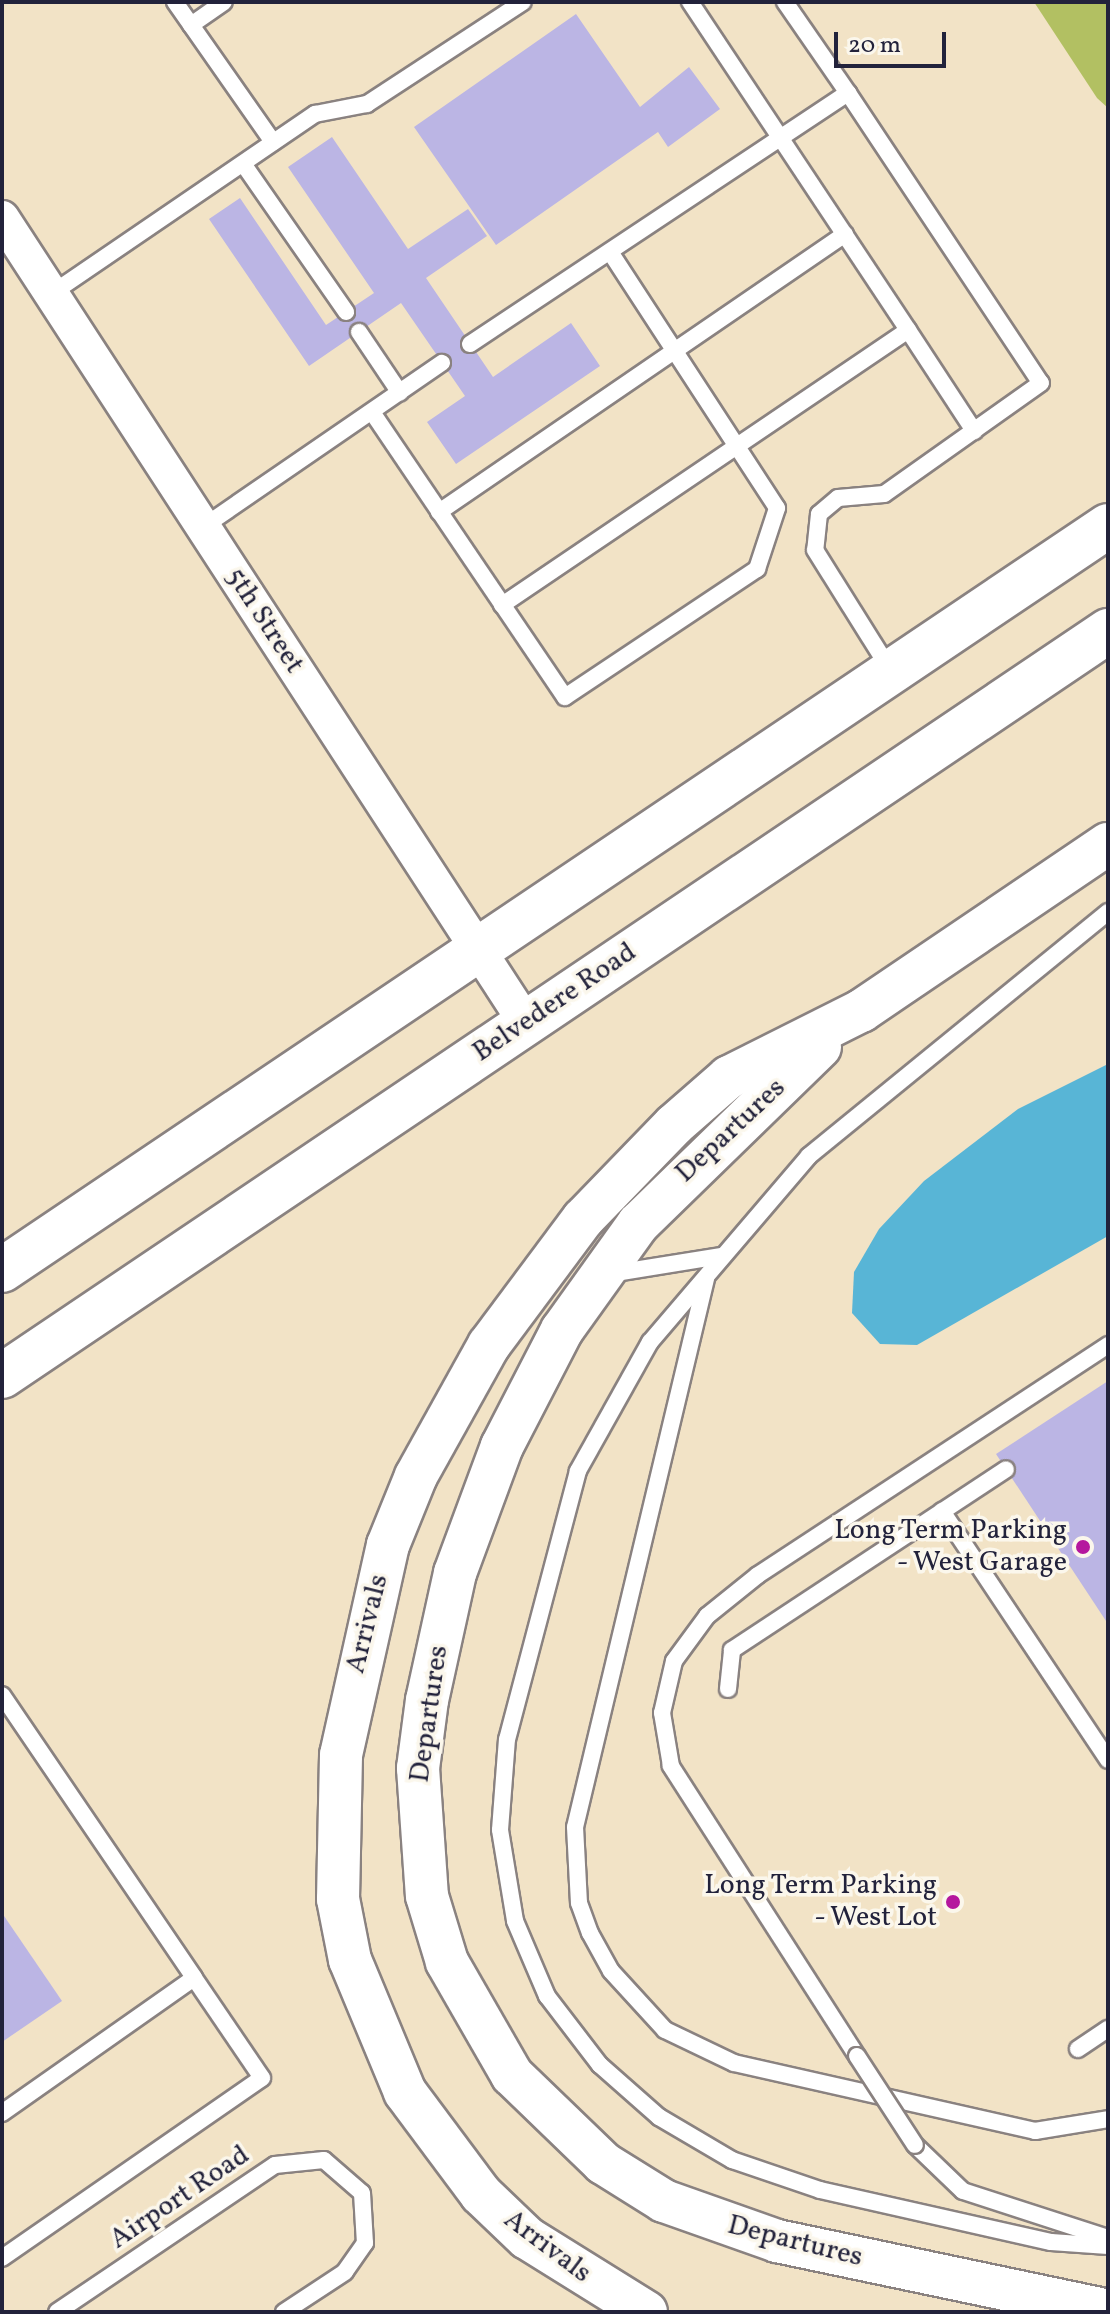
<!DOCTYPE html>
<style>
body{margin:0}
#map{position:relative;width:1110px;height:2314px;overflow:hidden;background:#f2e3c6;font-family:Vollkorn,serif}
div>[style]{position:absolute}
.green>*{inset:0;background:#b2c062}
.water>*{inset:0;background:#58b5d6}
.building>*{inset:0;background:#bbb5e4}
.roads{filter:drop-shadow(2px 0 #8a8280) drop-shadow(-2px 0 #8a8280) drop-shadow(0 2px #8a8280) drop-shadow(0 -2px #8a8280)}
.service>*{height:16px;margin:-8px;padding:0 8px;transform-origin:8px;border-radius:8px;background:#fff}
.minor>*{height:34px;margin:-17px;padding:0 17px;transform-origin:17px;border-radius:17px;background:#fff}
.tertiary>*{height:42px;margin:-21px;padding:0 21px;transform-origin:21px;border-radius:21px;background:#fff}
.primary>*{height:44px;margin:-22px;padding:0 22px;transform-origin:22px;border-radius:22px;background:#fff}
.bridges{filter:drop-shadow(2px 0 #8a8280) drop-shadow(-2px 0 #8a8280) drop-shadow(0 2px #8a8280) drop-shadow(0 -2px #8a8280)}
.service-bridge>*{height:16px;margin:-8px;padding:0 8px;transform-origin:8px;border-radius:8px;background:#fff}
.dots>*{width:22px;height:22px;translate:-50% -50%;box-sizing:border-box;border:4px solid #fbf7ec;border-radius:50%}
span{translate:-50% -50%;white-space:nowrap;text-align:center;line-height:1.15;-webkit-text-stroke:7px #fbf7ec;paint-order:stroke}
.street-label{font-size:28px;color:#22223b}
.poi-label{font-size:28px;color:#22223b}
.right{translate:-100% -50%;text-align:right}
.frame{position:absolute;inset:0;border:4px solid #22223b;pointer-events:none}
.scale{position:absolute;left:834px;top:32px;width:112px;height:36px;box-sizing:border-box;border:4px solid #22223b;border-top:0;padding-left:10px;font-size:24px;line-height:28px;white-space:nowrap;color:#22223b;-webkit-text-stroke:6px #fbf7ec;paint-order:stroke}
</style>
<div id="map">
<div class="green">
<i style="clip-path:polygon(1034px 2px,1108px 2px,1108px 108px,1097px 98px)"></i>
</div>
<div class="water">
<i style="clip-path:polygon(1108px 1064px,1108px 1236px,917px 1345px,880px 1344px,852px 1313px,854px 1272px,879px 1229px,924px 1181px,1018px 1109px)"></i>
</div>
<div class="building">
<i style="clip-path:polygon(576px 14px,640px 107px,689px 67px,720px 109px,668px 147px,658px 132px,496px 245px,414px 127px)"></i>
<i style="clip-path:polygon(332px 137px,408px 249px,468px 209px,487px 236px,426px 278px,493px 377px,571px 323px,600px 366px,456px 464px,427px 422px,465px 396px,401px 303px,309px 366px,209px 219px,240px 198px,326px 325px,374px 293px,288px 167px)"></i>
<i style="clip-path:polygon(1108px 1381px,1108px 1624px,996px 1454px)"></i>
<i style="clip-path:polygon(2px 1913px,62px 2001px,2px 2042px)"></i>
</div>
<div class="roads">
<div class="service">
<i style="left:175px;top:2px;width:171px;rotate:55deg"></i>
<i style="left:785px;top:2px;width:111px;rotate:55.3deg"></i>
<i style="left:191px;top:25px;width:40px;rotate:-34.9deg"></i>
<i style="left:244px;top:165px;width:179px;rotate:55.2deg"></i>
<i style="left:51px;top:294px;width:320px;rotate:-34.3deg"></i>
<i style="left:315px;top:114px;width:53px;rotate:-10.9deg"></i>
<i style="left:367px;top:104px;width:186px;rotate:-33.2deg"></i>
<i style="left:908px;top:330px;width:121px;rotate:56.8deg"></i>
<i style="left:359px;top:332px;width:73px;rotate:56.1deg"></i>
<i style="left:470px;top:344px;width:454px;rotate:-33.6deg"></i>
<i style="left:848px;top:93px;width:348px;rotate:56.4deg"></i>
<i style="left:1041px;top:383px;width:192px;rotate:144.7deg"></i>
<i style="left:884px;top:494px;width:46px;rotate:175deg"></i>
<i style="left:838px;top:498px;width:25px;rotate:140deg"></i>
<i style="left:819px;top:514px;width:36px;rotate:96deg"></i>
<i style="left:815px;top:550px;width:143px;rotate:57.9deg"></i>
<i style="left:372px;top:412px;width:344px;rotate:55.9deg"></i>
<i style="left:565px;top:697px;width:231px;rotate:-33.7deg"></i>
<i style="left:757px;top:569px;width:64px;rotate:-71.8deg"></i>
<i style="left:777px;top:508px;width:306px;rotate:-123.1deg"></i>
<i style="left:439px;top:512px;width:492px;rotate:-34.4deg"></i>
<i style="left:203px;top:527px;width:290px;rotate:-34.5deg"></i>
<i style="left:502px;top:605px;width:490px;rotate:-34.1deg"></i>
<i style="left:908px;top:330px;width:394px;rotate:-123.6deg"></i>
<i style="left:1108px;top:912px;width:386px;rotate:140.8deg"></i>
<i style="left:809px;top:1156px;width:245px;rotate:130.5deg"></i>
<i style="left:650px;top:1342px;width:148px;rotate:119.2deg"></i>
<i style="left:578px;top:1471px;width:277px;rotate:104.8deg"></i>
<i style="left:507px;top:1739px;width:91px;rotate:94.4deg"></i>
<i style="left:500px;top:1830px;width:92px;rotate:80.6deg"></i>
<i style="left:515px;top:1921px;width:82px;rotate:66.9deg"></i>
<i style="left:547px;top:1996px;width:87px;rotate:52.5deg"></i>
<i style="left:600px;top:2065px;width:79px;rotate:41.4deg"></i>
<i style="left:659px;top:2117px;width:85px;rotate:30.5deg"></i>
<i style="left:732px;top:2160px;width:93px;rotate:18.8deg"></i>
<i style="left:820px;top:2190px;width:237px;rotate:12.7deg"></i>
<i style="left:1051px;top:2242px;width:57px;rotate:4deg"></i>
<i style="left:609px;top:1274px;width:114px;rotate:-9.1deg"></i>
<i style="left:706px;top:1279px;width:563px;rotate:103.44deg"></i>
<i style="left:575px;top:1827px;width:76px;rotate:87deg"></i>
<i style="left:579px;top:1903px;width:32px;rotate:70deg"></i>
<i style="left:590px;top:1933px;width:43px;rotate:61.1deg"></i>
<i style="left:611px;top:1971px;width:80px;rotate:47.5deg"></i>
<i style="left:665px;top:2030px;width:76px;rotate:25.6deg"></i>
<i style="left:734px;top:2063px;width:309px;rotate:12.7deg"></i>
<i style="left:1035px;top:2131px;width:74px;rotate:-9.3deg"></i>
<i style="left:942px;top:1511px;width:299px;rotate:56.3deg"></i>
<i style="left:728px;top:1689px;width:39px;rotate:-84deg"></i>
<i style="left:732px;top:1650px;width:328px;rotate:-33.4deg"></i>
<i style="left:2px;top:1695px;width:342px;rotate:55.8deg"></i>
<i style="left:194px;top:1978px;width:235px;rotate:144.9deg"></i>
<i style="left:1078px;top:2049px;width:36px;rotate:-34deg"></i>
<i style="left:857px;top:2056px;width:345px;rotate:-122.7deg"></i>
<i style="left:671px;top:1766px;width:54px;rotate:-99.6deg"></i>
<i style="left:662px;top:1713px;width:53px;rotate:-77deg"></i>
<i style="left:674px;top:1661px;width:56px;rotate:-53.7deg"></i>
<i style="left:707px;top:1616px;width:65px;rotate:-38.8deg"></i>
<i style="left:758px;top:1575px;width:419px;rotate:-33.3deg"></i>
<i style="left:915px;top:2145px;width:66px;rotate:43.8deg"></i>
<i style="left:963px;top:2191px;width:152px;rotate:18deg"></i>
<i style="left:2px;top:2258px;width:316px;rotate:-34.7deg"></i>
<i style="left:262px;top:2078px;width:121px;rotate:-124.2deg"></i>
<i style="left:57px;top:2312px;width:263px;rotate:-34deg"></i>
<i style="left:275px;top:2165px;width:49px;rotate:-5.8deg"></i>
<i style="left:324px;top:2160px;width:50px;rotate:41deg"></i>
<i style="left:362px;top:2193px;width:50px;rotate:86.6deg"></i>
<i style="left:365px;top:2243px;width:35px;rotate:125deg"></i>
<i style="left:345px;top:2272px;width:73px;rotate:146.7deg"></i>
</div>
<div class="minor">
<i style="left:2px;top:218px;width:961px;rotate:56.94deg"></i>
</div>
<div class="tertiary">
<i style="left:820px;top:1047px;width:254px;rotate:135.8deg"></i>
<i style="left:638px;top:1224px;width:130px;rotate:125.6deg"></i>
<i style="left:562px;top:1330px;width:131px;rotate:117.3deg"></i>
<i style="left:502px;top:1446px;width:135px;rotate:110.3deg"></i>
<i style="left:455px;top:1573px;width:130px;rotate:102.4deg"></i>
<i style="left:427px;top:1700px;width:69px;rotate:97.5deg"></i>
<i style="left:418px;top:1768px;width:128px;rotate:86deg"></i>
<i style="left:427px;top:1896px;width:69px;rotate:73.1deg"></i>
<i style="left:447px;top:1962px;width:130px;rotate:60.1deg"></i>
<i style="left:512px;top:2075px;width:127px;rotate:44deg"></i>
<i style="left:603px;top:2163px;width:72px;rotate:31.9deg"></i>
<i style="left:664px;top:2201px;width:120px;rotate:19.5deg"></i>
<i style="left:777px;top:2241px;width:338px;rotate:11.9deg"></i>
<i style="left:646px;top:2312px;width:140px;rotate:-148.1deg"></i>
<i style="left:527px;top:2238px;width:64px;rotate:-136.3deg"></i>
<i style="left:481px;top:2194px;width:127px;rotate:-126.7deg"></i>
<i style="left:405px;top:2092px;width:143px;rotate:-112.6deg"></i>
<i style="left:350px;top:1960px;width:62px;rotate:-101.1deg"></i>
<i style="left:338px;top:1899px;width:144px;rotate:-88.8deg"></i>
<i style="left:341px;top:1755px;width:215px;rotate:-77.4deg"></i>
<i style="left:388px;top:1545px;width:74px;rotate:-67.9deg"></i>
<i style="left:416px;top:1476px;width:150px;rotate:-60.9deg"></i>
<i style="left:489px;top:1345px;width:157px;rotate:-53.3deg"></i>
<i style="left:583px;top:1219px;width:131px;rotate:-45.9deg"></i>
<i style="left:674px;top:1125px;width:73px;rotate:-41.1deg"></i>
<i style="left:729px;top:1077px;width:148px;rotate:-26.6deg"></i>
<i style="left:861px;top:1011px;width:298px;rotate:-34.1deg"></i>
</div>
<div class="primary">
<i style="left:2px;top:1270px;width:1333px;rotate:-33.93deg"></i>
<i style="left:2px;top:1376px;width:1334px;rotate:-33.96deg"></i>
</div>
</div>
<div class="bridges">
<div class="service-bridge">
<i style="left:857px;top:2056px;width:106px;rotate:56.9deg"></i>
</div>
</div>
<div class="dots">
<i style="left:1083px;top:1547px;background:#b5179e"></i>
<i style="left:953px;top:1902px;background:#b5179e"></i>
</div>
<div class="street-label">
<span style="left:264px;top:621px;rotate:57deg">5th Street</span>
<span style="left:555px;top:1003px;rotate:-34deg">Belvedere Road</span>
<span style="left:731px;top:1131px;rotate:-43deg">Departures</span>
<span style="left:368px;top:1624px;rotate:-76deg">Arrivals</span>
<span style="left:430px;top:1714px;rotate:-82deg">Departures</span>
<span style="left:180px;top:2198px;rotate:-34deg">Airport Road</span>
<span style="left:795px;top:2242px;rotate:14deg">Departures</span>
<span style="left:547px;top:2247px;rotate:37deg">Arrivals</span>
</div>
<div class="poi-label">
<span class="right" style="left:1067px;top:1547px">Long Term Parking<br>- West Garage</span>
<span class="right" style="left:937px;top:1902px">Long Term Parking<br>- West Lot</span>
</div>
<div class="frame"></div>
<div class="scale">20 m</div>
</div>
